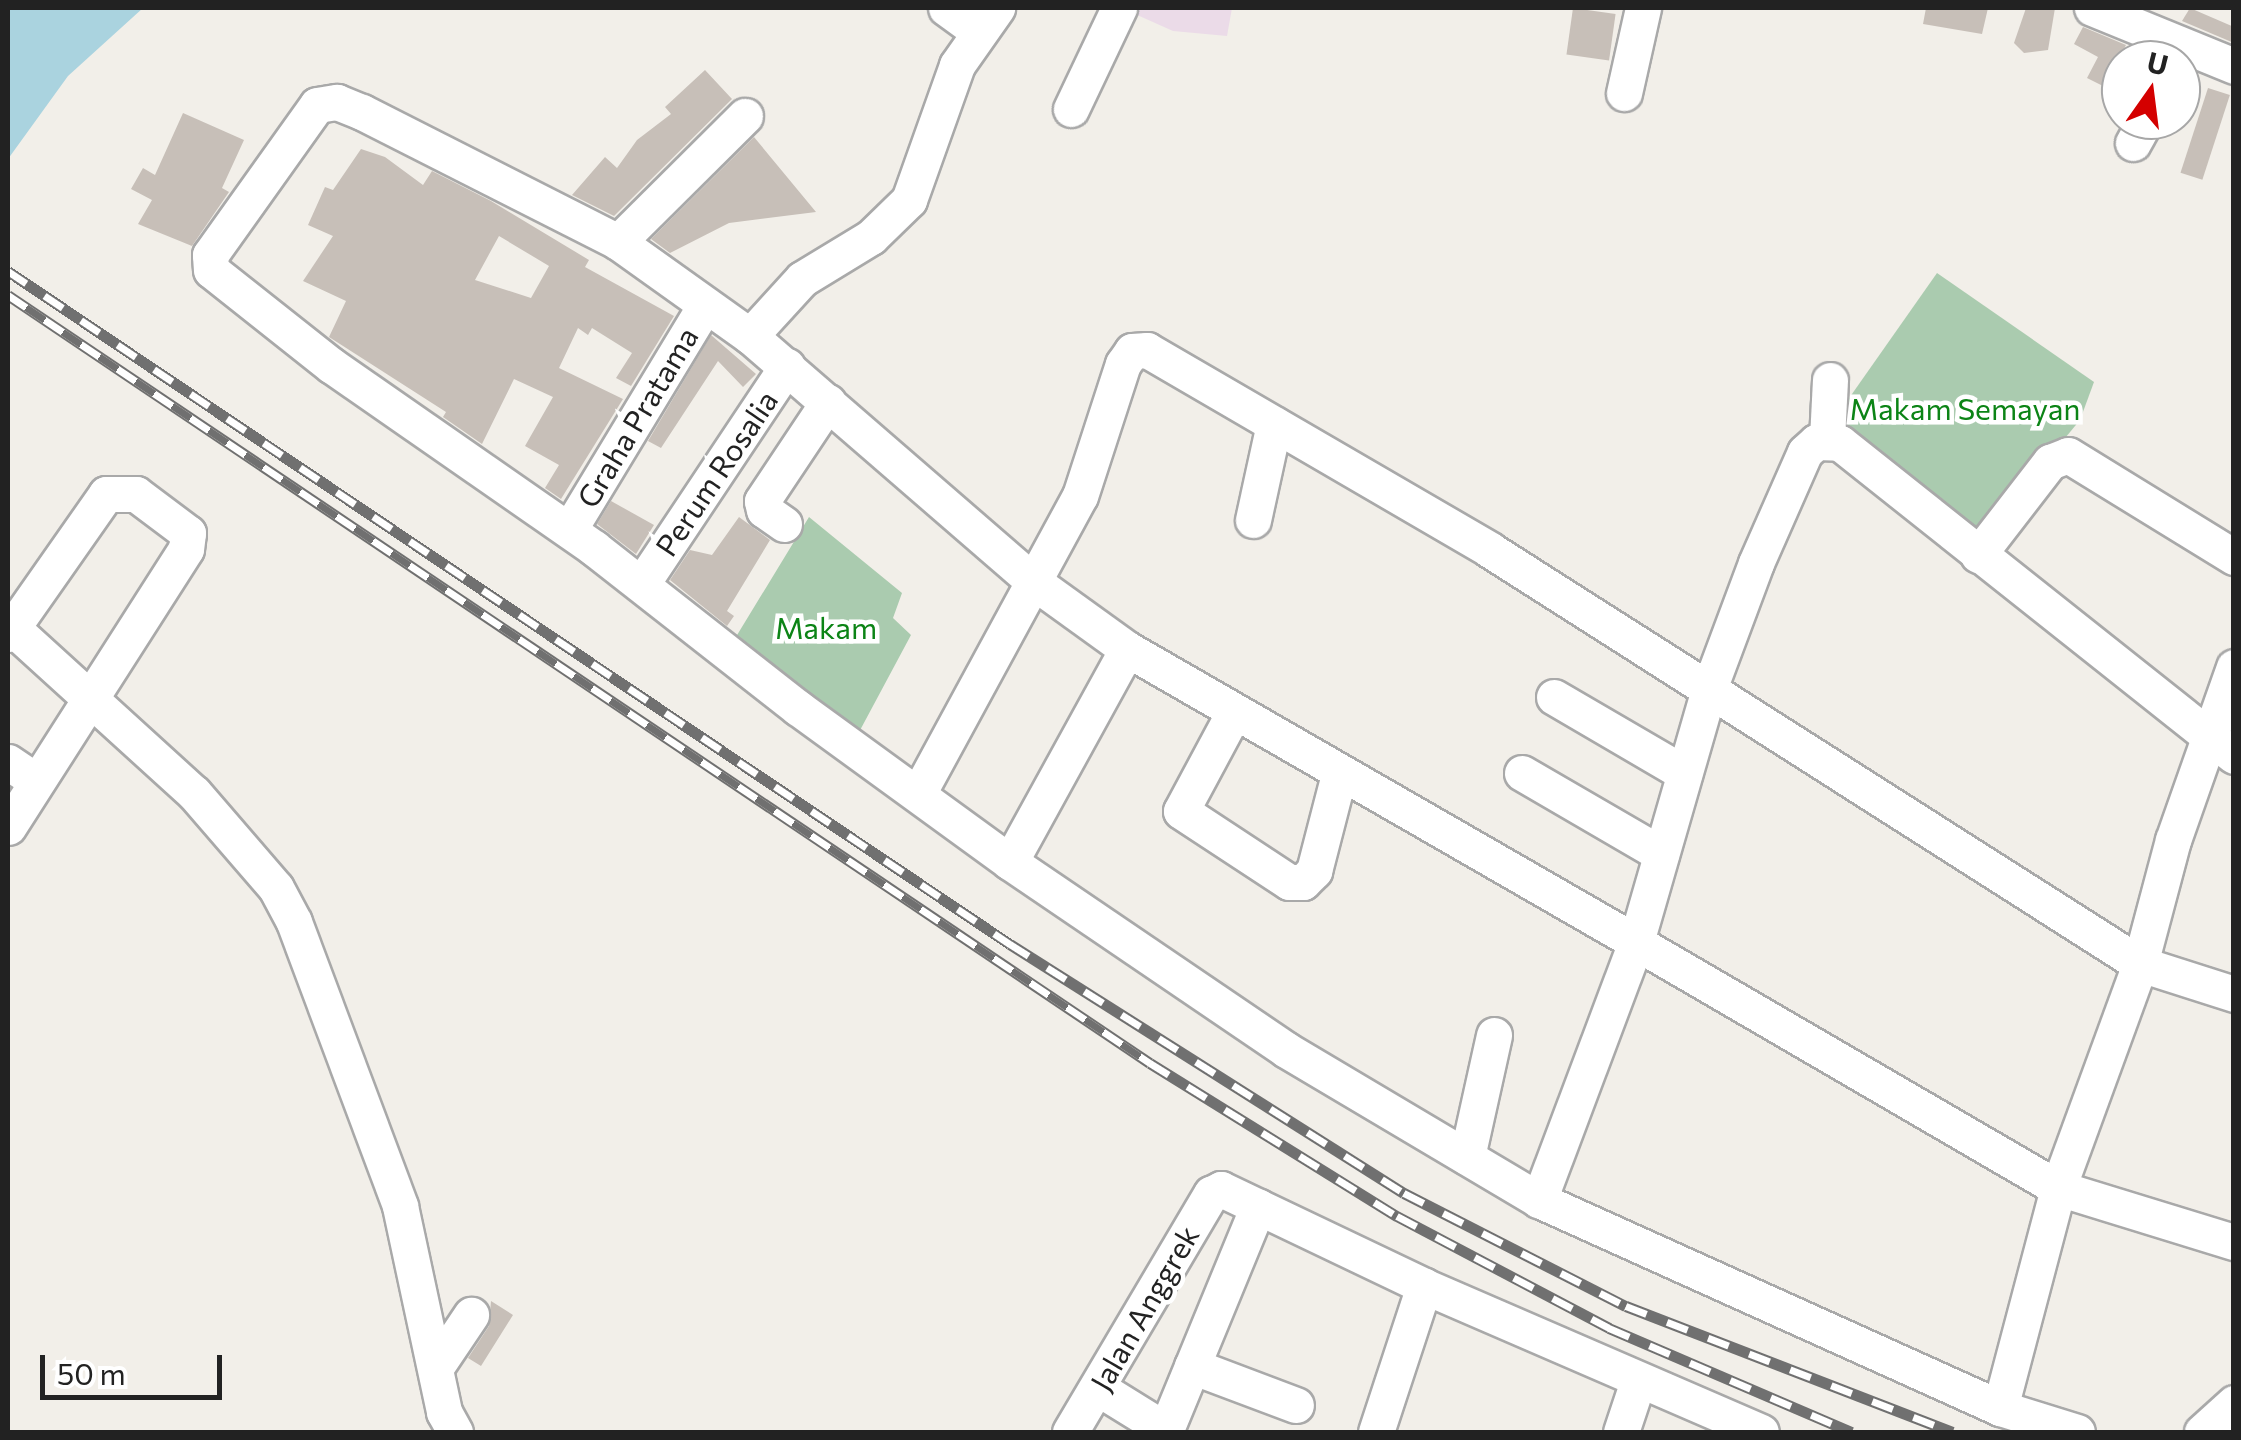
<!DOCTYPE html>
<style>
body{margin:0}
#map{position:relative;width:2241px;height:1440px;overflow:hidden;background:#f2efe9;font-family:Commissioner,sans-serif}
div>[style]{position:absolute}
.industrial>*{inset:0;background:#ebdbe8}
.cemetery>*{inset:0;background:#aacbaf}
.water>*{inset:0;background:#aad3df}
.building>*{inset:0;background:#c7bfb8;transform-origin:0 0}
.roads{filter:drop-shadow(2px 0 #a9a9a9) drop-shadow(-2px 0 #a9a9a9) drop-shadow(0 2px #a9a9a9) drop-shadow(0 -2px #a9a9a9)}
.minor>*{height:35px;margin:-17.5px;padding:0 17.5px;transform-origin:17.5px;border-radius:17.5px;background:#fff}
.rail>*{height:11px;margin-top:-5.5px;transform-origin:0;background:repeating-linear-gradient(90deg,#fff 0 22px,#707070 0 44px);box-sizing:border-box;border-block:2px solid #707070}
span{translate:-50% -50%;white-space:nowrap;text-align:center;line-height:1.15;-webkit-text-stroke:9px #fff;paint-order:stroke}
.park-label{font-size:30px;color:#0c8416}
.street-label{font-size:30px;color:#222}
.frame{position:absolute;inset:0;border:10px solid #222;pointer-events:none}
.north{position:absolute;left:2101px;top:40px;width:100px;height:100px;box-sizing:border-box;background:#fff;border:2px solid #a7a7a7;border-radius:50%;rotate:14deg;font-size:28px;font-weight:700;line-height:40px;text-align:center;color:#222}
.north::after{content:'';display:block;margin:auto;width:35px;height:45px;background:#d40000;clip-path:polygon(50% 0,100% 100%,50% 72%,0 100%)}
.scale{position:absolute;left:40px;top:1355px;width:182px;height:45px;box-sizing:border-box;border:5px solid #222;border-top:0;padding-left:12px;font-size:30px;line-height:35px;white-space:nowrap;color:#222;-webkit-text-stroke:8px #fff;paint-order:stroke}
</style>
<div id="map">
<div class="industrial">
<i style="clip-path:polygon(1232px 8px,1227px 36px,1173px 31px,1126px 10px)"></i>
</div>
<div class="cemetery">
<i style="clip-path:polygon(1937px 273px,2094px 382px,2080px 420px,1984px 536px,1833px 421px)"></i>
<i style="clip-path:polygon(809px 517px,902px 593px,893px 618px,911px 635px,858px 734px,731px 645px)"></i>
</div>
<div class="water">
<i style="clip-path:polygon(8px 8px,143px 8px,68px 76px,8px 159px)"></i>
</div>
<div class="building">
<i style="left:1573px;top:8px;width:43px;height:47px;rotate:8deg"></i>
<i style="clip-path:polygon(1926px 8px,1988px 8px,1982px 34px,1923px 24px)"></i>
<i style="clip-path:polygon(2026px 8px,2055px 8px,2048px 50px,2024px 53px,2014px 43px)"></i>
<i style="clip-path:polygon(2190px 8px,2234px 27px,2234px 43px,2182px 21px)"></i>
<i style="clip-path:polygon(2083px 27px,2126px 45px,2105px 87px,2087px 78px,2098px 57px,2074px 44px)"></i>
<i style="clip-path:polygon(705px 70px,732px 99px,614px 216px,572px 195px,605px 157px,617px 168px,637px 140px,671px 114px,665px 107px)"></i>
<i style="left:2208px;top:88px;width:23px;height:89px;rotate:18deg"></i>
<i style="clip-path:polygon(183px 113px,244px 140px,222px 188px,229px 192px,192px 246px,138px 224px,152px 200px,131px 189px,143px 168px,155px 175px)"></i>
<i style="clip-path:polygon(754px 137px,816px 212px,729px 223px,670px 253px,651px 239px)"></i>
<i style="clip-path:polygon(evenodd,361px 149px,385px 157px,423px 185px,432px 171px,491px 201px,589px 260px,585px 267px,674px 316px,631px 386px,616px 378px,632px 353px,592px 328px,588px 335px,578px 328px,559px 368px,623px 399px,561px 499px,545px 488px,559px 465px,525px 446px,553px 397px,514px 379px,482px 444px,443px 417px,446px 412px,329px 337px,346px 301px,303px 281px,333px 236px,308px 225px,325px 187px,333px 190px,361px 149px,499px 236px,549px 266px,531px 298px,475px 280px,499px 236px)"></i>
<i style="clip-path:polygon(711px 335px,756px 374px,743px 387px,718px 361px,661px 448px,648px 441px)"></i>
<i style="clip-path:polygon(611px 501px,654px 525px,636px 554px,597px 524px)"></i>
<i style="clip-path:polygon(739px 517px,770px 540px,727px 611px,734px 616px,727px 626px,670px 580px,690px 550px,712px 555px)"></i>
<i style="clip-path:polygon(491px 1301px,513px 1315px,481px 1366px,468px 1358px,489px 1326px)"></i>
</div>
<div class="roads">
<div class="minor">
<i style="left:946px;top:8px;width:41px;rotate:36deg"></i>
<i style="left:2092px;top:8px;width:153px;rotate:22.2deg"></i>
<i style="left:1624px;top:93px;width:87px;rotate:-77.4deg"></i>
<i style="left:1071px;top:109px;width:112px;rotate:-64.6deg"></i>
<i style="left:2133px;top:143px;width:26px;rotate:-61deg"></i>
<i style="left:618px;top:242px;width:179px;rotate:-44.8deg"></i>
<i style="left:750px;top:336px;width:77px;rotate:-47.6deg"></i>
<i style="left:802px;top:279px;width:81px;rotate:-31.3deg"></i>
<i style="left:871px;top:237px;width:53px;rotate:-44.2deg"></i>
<i style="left:909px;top:200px;width:143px;rotate:-70.4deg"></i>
<i style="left:957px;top:65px;width:70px;rotate:-54.9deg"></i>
<i style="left:1827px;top:439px;width:59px;rotate:-87.1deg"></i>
<i style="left:1253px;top:520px;width:98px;rotate:-77.7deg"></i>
<i style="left:784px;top:524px;width:24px;rotate:-145deg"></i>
<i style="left:764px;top:510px;width:9px;rotate:-103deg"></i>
<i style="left:762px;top:501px;width:119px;rotate:-56.3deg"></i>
<i style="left:569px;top:530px;width:263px;rotate:-58.8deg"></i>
<i style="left:1978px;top:555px;width:118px;rotate:-52.3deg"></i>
<i style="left:2050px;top:462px;width:19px;rotate:-21deg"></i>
<i style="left:2068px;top:455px;width:195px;rotate:31.6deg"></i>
<i style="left:645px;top:579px;width:256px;rotate:-56.3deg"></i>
<i style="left:8px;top:624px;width:251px;rotate:42.3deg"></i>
<i style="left:194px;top:793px;width:125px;rotate:49.2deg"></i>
<i style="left:276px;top:888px;width:38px;rotate:62deg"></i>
<i style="left:294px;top:922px;width:303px;rotate:69.5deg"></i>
<i style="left:400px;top:1206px;width:211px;rotate:77.9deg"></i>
<i style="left:444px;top:1412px;width:23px;rotate:61deg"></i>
<i style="left:8px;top:634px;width:171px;rotate:-55deg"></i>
<i style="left:106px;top:494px;width:30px"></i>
<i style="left:136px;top:494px;width:65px;rotate:36.9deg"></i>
<i style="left:188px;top:533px;width:16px;rotate:97deg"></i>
<i style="left:186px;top:549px;width:330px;rotate:122.6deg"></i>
<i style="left:2234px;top:667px;width:183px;rotate:109.4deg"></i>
<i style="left:2173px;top:840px;width:128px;rotate:104.9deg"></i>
<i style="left:2140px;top:964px;width:239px;rotate:110.1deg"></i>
<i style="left:2058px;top:1188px;width:184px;rotate:17.1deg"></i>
<i style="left:1554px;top:697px;width:151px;rotate:30.3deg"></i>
<i style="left:1233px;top:714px;width:110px;rotate:118.2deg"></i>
<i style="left:1181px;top:811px;width:129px;rotate:33.3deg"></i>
<i style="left:1289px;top:882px;width:14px"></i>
<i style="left:1303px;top:882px;width:16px;rotate:-45deg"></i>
<i style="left:1314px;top:871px;width:100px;rotate:-75.5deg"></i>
<i style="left:8px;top:762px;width:34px;rotate:34deg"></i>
<i style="left:1522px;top:773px;width:161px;rotate:30.2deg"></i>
<i style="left:918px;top:794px;width:339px;rotate:-61.5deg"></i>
<i style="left:1080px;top:496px;width:139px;rotate:-72deg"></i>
<i style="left:1123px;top:364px;width:16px;rotate:-55deg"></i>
<i style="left:1132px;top:351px;width:15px;rotate:-4deg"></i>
<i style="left:1147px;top:350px;width:397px;rotate:30.2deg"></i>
<i style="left:1490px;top:550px;width:771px;rotate:32.49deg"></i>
<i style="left:2140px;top:964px;width:99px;rotate:17.7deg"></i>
<i style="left:1010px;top:862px;width:243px;rotate:-61.2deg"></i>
<i style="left:1467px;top:1157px;width:125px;rotate:-77.5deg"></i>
<i style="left:1539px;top:1200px;width:295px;rotate:-149.3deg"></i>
<i style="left:1285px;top:1049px;width:333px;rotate:-145.8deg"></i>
<i style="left:1010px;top:862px;width:262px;rotate:-144deg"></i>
<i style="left:798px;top:708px;width:259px;rotate:-141.9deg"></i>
<i style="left:594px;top:548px;width:319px;rotate:-145.2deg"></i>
<i style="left:332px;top:366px;width:154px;rotate:-141.6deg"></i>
<i style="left:211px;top:270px;width:15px;rotate:-94deg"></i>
<i style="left:210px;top:255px;width:184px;rotate:-54.5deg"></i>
<i style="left:317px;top:105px;width:20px;rotate:-9deg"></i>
<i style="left:337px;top:102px;width:27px;rotate:22deg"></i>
<i style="left:362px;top:112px;width:287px;rotate:26.9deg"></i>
<i style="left:618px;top:242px;width:162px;rotate:35.5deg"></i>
<i style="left:750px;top:336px;width:376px;rotate:40.9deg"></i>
<i style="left:1034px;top:582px;width:115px;rotate:35.8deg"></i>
<i style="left:1127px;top:649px;width:587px;rotate:29.93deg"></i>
<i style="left:1636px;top:942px;width:276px;rotate:110.6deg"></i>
<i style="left:1539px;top:1200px;width:506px;rotate:24.28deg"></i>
<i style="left:1192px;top:1366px;width:111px;rotate:20.6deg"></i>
<i style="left:436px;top:1367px;width:63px;rotate:-56.1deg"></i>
<i style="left:1098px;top:1388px;width:80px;rotate:31.7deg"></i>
<i style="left:1070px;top:1432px;width:277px;rotate:-59.4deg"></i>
<i style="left:1211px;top:1194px;width:11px;rotate:-27deg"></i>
<i style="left:1221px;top:1189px;width:225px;rotate:25.5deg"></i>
<i style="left:1424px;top:1286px;width:367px;rotate:23.4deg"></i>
<i style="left:1165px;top:1432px;width:244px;rotate:-67.6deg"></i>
<i style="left:1376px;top:1432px;width:154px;rotate:-71.8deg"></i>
<i style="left:1621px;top:1432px;width:54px;rotate:-71.6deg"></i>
<i style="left:2077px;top:1432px;width:81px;rotate:-162.7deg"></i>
<i style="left:2000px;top:1408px;width:228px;rotate:-75.2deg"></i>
<i style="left:2058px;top:1188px;width:488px;rotate:-149.8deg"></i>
<i style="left:1636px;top:942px;width:263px;rotate:-73.9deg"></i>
<i style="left:1709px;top:689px;width:134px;rotate:-69.5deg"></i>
<i style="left:1756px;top:563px;width:121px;rotate:-66.2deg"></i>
<i style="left:1805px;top:452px;width:15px;rotate:-42deg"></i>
<i style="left:1816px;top:442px;width:24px;rotate:2deg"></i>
<i style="left:1840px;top:443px;width:503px;rotate:38.46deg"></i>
<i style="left:2202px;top:1432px;width:43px;rotate:-42.2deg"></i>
</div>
</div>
<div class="rail">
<i style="left:8px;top:271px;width:1207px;rotate:33.89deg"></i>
<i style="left:1010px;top:944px;width:466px;rotate:32.3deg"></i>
<i style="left:1404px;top:1193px;width:249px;rotate:27deg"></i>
<i style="left:1626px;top:1306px;width:350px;rotate:21.1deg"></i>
<i style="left:8px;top:295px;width:1376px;rotate:33.92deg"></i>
<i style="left:1150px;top:1063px;width:291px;rotate:31.8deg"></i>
<i style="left:1397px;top:1216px;width:240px;rotate:27.8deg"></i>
<i style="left:1609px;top:1328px;width:264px;rotate:23.2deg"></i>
</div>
<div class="park-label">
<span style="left:1965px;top:408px">Makam Semayan</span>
<span style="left:826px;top:627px">Makam</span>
</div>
<div class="street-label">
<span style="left:637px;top:417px;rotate:-59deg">Graha Pratama</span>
<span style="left:716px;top:473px;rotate:-56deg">Perum Rosalia</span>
<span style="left:1144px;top:1308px;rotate:-60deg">Jalan Anggrek</span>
</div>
<div class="frame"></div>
<div class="north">U</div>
<div class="scale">50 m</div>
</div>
